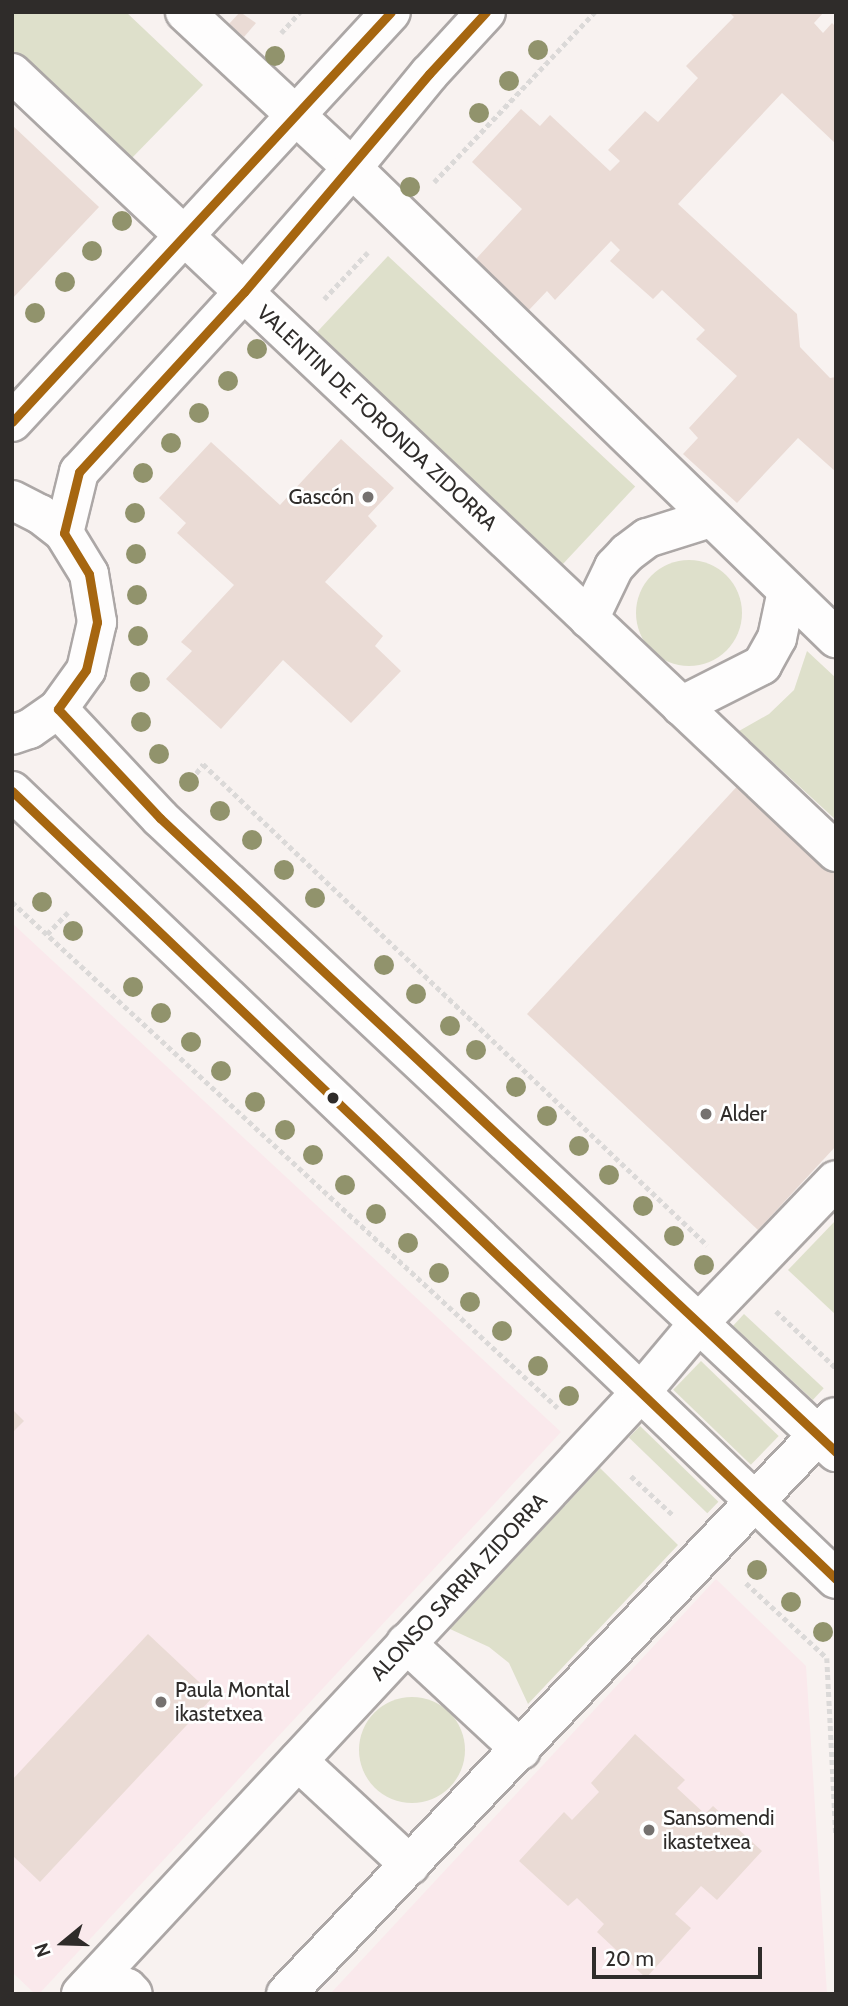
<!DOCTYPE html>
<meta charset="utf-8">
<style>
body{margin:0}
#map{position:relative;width:848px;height:2006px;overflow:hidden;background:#f8f2f0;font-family:Cabin,sans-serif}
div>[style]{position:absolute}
.education>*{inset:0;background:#fae9ec}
.green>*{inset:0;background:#dee0cb;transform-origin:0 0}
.round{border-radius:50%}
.building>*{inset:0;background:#eadbd5}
.path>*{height:4.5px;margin-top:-2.25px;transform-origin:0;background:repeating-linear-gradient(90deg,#dbd9d8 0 5px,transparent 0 8.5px)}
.roads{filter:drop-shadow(2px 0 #aca7a6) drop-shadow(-2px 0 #aca7a6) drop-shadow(0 2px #aca7a6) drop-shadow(0 -2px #aca7a6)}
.minor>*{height:38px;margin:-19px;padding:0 19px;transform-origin:19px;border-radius:19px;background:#fefdfd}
.bus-1>*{height:9px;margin:-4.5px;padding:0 4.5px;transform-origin:4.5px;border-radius:4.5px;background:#a66610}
.trees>*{width:20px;height:20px;margin:-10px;border-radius:50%;background:#91936c}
.dots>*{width:19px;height:19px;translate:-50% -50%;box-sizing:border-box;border:4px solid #fff;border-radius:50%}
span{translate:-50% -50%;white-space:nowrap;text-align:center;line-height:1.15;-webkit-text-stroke:5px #fff;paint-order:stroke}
.street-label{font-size:21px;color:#2f2c2a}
.poi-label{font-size:21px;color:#2f2c2a}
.right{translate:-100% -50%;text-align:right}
.left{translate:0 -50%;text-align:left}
.frame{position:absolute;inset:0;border:14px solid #2f2c2a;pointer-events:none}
.north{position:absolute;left:28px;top:1908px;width:70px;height:70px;-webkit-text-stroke:5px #fff;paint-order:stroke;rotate:251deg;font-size:19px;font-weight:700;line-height:28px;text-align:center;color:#2f2c2a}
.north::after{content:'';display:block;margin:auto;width:24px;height:32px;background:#2f2c2a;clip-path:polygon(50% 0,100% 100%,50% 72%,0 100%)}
.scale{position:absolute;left:592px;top:1947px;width:170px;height:32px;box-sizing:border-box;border:4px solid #2f2c2a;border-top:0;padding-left:9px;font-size:21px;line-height:24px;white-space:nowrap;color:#2f2c2a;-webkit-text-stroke:5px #fff;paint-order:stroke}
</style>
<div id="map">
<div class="education">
<i style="clip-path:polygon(12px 923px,561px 1432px,39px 1994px,35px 1994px,12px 1972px)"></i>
<i style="clip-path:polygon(716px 1579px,806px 1666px,827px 1994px,330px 1994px)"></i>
</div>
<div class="green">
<i style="clip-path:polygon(12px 12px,126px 12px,203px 85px,128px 162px,12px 52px)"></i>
<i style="left:388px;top:256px;width:338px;height:107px;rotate:43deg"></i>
<i class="round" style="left:636px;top:560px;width:106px;height:106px"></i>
<i style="clip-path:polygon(807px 651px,836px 678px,836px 820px,739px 731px,769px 714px,794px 690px)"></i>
<i style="clip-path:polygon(836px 1220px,836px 1315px,788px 1270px)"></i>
<i style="left:744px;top:1314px;width:109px;height:16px;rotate:43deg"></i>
<i style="left:701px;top:1361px;width:108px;height:40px;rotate:44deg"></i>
<i style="left:640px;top:1426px;width:109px;height:16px;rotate:44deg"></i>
<i style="clip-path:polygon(600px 1468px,678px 1545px,528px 1704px,509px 1663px,489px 1647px,450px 1629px)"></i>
<i class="round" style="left:359px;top:1697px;width:106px;height:106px"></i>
</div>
<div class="building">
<i style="clip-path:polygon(240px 12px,256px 23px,244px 37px,229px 24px)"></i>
<i style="clip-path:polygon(729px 12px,824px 12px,814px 23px,823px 33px,832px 23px,836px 27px,836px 144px,782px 93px,678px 204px,797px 314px,800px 347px,830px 378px,836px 377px,836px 472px,798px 438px,737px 503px,683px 454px,698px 438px,689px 428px,737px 376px,696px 339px,705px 330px,662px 290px,653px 299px,610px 261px,620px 250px,611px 241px,555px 300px,547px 291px,529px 310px,476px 259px,522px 209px,472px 162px,521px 109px,540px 126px,550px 115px,610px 171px,620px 161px,608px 150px,645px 111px,658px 122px,698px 78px,686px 66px,734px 17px)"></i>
<i style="clip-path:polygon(12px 125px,99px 207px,12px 299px)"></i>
<i style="clip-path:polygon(341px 439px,394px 488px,368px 516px,377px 526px,325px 582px,383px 636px,375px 646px,401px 671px,351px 723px,283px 660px,221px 729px,166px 679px,192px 651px,181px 642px,234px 585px,177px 533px,186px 523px,159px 498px,211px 442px,280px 505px)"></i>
<i style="clip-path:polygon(742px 781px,836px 868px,836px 1146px,758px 1230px,527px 1014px)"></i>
<i style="clip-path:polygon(12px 1409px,24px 1421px,12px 1433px)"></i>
<i style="clip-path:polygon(148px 1634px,214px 1696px,40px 1882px,12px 1855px,12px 1780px)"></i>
<i style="clip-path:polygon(635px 1734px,685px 1780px,677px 1788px,705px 1814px,713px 1806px,762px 1851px,717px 1900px,701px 1886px,675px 1914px,691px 1928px,646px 1978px,597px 1932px,604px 1924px,577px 1898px,568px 1906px,519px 1861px,564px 1812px,572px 1820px,599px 1792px,591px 1783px)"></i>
</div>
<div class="path">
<i style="left:281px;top:33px;width:28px;rotate:-48deg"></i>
<i style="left:434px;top:182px;width:234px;rotate:-46.6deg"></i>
<i style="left:324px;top:299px;width:64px;rotate:-46.9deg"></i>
<i style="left:191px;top:780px;width:20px;rotate:-53deg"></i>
<i style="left:203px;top:764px;width:697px;rotate:43.66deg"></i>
<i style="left:12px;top:902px;width:744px;rotate:42.82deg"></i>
<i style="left:47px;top:934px;width:30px;rotate:-46deg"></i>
<i style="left:776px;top:1311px;width:83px;rotate:43.5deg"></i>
<i style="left:631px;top:1476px;width:57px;rotate:42.9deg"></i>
<i style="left:746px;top:1583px;width:110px;rotate:42.8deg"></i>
<i style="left:827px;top:1658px;width:176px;rotate:87.1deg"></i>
</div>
<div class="roads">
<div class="minor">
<i style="left:185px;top:12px;width:229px;rotate:43deg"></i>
<i style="left:352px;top:168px;width:675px;rotate:44.16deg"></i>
<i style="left:12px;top:73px;width:1134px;rotate:43.39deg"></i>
<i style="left:12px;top:422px;width:558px;rotate:-47.25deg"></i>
<i style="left:12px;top:500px;width:31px;rotate:27deg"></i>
<i style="left:40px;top:514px;width:31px;rotate:38deg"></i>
<i style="left:64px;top:533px;width:48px;rotate:58.6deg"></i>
<i style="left:89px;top:574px;width:49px;rotate:80.5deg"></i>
<i style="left:97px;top:622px;width:49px;rotate:102.9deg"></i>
<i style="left:86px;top:670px;width:48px;rotate:125.7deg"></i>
<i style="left:58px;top:709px;width:35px;rotate:145deg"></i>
<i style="left:29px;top:729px;width:18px;rotate:161deg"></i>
<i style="left:64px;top:533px;width:63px;rotate:-76.2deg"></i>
<i style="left:79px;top:472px;width:244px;rotate:-47.5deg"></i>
<i style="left:244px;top:292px;width:164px;rotate:-48.9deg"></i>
<i style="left:352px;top:168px;width:122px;rotate:-50.7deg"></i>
<i style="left:429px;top:74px;width:84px;rotate:-47.4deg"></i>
<i style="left:589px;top:619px;width:58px;rotate:-64.3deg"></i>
<i style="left:614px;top:567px;width:19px;rotate:-47deg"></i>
<i style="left:627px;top:553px;width:25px;rotate:-37deg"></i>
<i style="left:647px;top:538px;width:66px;rotate:-17.6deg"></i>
<i style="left:681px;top:706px;width:91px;rotate:-26.8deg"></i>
<i style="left:762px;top:665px;width:31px;rotate:-61deg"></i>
<i style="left:777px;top:638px;width:48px;rotate:-78deg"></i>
<i style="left:58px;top:709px;width:149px;rotate:46.9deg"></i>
<i style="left:160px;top:818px;width:927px;rotate:43.16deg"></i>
<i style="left:12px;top:791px;width:1140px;rotate:43.72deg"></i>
<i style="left:406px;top:1643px;width:157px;rotate:42.9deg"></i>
<i style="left:298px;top:1761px;width:153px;rotate:42.9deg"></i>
<i style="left:87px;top:1988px;width:40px"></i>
<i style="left:127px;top:1988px;width:8px;rotate:45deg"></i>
<i style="left:81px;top:1994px;width:822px;rotate:-47.07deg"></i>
<i style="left:641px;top:1392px;width:89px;rotate:-50deg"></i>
<i style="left:698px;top:1324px;width:199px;rotate:-46.2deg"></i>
<i style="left:286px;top:1994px;width:796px;rotate:-46.42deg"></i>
</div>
</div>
<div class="bus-1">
<i style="left:486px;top:12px;width:84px;rotate:132.6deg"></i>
<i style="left:429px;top:74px;width:286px;rotate:130.3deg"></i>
<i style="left:244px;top:292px;width:244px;rotate:132.5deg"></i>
<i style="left:79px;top:472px;width:63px;rotate:103.8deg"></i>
<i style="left:64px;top:533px;width:48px;rotate:58.6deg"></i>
<i style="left:89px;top:574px;width:49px;rotate:80.5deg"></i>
<i style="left:97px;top:622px;width:49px;rotate:102.9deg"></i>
<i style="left:86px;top:670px;width:48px;rotate:125.7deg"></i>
<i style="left:58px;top:709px;width:149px;rotate:46.9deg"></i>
<i style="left:160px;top:818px;width:927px;rotate:43.16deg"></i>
<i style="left:12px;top:422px;width:558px;rotate:-47.25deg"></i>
<i style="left:12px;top:791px;width:1140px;rotate:43.72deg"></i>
</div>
<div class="trees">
<i style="left:538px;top:50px"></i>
<i style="left:275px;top:56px"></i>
<i style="left:509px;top:81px"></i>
<i style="left:479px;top:113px"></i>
<i style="left:410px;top:187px"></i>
<i style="left:122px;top:221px"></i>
<i style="left:92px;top:251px"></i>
<i style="left:65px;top:282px"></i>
<i style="left:35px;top:313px"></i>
<i style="left:257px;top:349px"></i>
<i style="left:228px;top:381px"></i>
<i style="left:199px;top:413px"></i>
<i style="left:171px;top:443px"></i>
<i style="left:143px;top:473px"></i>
<i style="left:135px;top:513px"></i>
<i style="left:136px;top:554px"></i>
<i style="left:137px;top:595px"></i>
<i style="left:138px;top:636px"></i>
<i style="left:140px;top:682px"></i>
<i style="left:141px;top:722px"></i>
<i style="left:159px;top:754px"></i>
<i style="left:189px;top:782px"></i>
<i style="left:220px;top:811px"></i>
<i style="left:252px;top:840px"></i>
<i style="left:284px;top:870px"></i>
<i style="left:315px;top:898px"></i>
<i style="left:42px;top:902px"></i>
<i style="left:73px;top:931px"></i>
<i style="left:384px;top:965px"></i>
<i style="left:133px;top:987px"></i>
<i style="left:416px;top:994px"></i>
<i style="left:161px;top:1013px"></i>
<i style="left:450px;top:1026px"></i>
<i style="left:191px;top:1042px"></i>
<i style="left:476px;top:1050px"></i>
<i style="left:221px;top:1071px"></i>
<i style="left:516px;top:1087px"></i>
<i style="left:255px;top:1102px"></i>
<i style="left:547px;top:1116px"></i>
<i style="left:285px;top:1130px"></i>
<i style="left:579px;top:1146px"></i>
<i style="left:313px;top:1155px"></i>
<i style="left:609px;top:1175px"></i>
<i style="left:345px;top:1185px"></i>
<i style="left:643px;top:1206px"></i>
<i style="left:376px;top:1214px"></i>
<i style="left:674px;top:1236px"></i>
<i style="left:408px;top:1243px"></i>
<i style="left:704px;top:1265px"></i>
<i style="left:439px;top:1273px"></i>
<i style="left:470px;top:1302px"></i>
<i style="left:502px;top:1331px"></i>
<i style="left:538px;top:1366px"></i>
<i style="left:569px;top:1396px"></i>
<i style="left:757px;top:1570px"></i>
<i style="left:791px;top:1602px"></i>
<i style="left:823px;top:1632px"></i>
</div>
<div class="dots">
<i style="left:368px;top:497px;background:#75716f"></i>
<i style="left:333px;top:1098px;background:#2f2c2a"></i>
<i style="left:706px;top:1114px;background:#75716f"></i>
<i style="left:161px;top:1702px;background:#75716f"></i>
<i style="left:649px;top:1830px;background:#75716f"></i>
</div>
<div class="street-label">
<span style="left:377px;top:418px;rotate:43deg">VALENTIN DE FORONDA ZIDORRA</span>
<span style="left:459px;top:1587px;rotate:-47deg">ALONSO SARRIA ZIDORRA</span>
</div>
<div class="poi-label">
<span class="right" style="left:354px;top:497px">Gascón</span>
<span class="left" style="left:720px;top:1114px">Alder</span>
<span class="left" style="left:175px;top:1702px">Paula Montal<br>ikastetxea</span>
<span class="left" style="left:663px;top:1830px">Sansomendi<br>ikastetxea</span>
</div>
<div class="frame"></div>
<div class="north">N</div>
<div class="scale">20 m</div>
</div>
